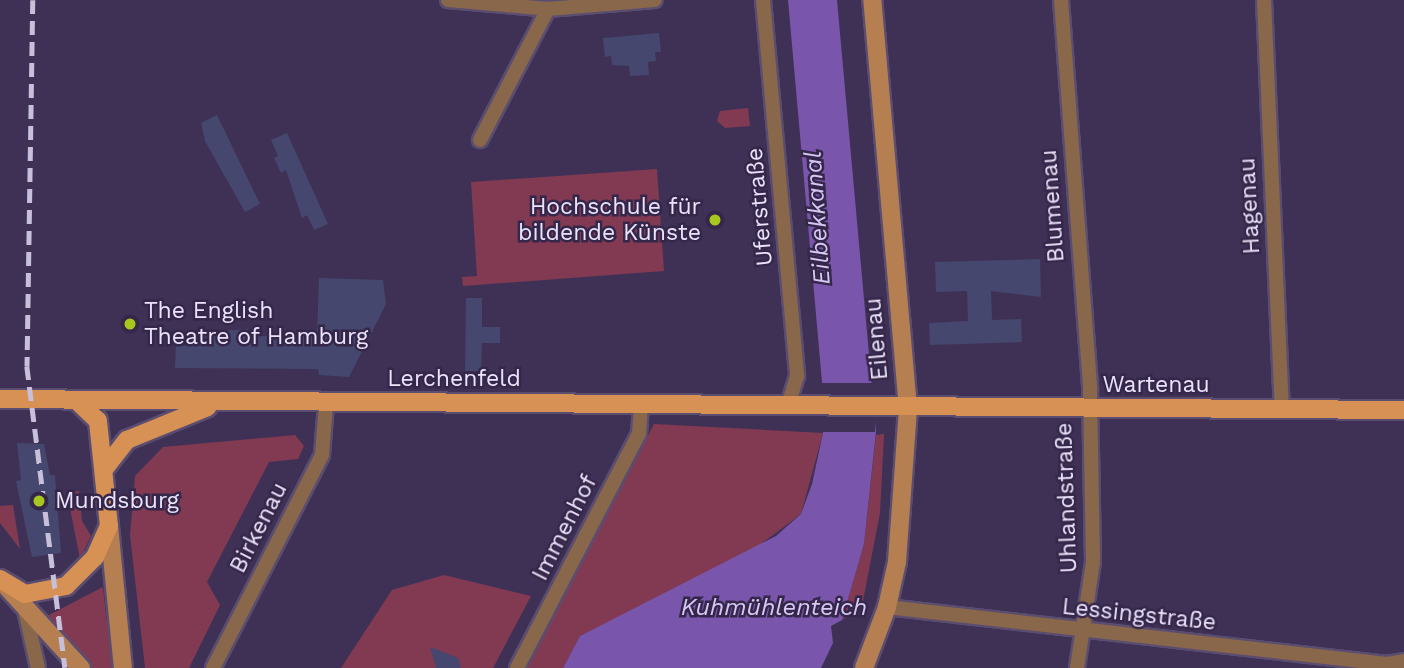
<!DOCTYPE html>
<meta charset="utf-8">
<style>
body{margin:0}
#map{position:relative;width:1404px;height:668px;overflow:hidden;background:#3f3156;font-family:"Work Sans",sans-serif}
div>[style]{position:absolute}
.green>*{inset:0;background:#823a53}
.water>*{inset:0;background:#7955ab}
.pier>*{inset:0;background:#3f3156;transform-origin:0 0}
.building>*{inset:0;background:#45476e}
.roads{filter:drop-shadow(2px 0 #5b4d70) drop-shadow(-2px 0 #5b4d70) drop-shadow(0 2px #5b4d70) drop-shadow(0 -2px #5b4d70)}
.street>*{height:14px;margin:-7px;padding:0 7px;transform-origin:7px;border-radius:7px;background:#89674a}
.secondary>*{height:18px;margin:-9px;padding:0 9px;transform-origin:9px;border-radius:9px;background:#b57f51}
.primary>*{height:18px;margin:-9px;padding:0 9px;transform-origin:9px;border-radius:9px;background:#d79154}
.rail>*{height:4.5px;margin-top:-2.25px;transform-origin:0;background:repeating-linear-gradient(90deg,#c8bfda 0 14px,transparent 0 21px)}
.dots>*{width:19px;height:19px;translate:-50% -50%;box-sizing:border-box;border:4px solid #35274a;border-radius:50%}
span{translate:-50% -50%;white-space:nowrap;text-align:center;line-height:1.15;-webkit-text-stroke:5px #35274a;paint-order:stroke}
.street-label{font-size:23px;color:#ebe3fb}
.poi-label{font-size:23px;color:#ebe3fb}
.right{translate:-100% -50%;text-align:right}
.left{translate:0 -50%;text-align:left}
.water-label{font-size:24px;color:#d7c7f5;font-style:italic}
</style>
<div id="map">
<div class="green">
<i style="clip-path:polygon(748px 108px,750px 126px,725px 128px,717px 121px,720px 111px)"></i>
<i style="clip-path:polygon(657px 169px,664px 271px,463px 286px,462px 277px,477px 276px,471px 182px)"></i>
<i style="clip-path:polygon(654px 424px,823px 433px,801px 514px,749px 553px,580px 636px,563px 668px,526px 668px)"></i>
<i style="clip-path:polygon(884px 434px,880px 513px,862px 606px,842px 620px,864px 544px,876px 435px)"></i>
<i style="clip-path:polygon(295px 435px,304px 446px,298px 459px,269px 462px,207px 582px,220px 605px,189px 668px,145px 668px,130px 535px,135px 476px,163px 447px)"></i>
<i style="clip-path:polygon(79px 491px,82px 521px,91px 536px,80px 559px,67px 493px)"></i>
<i style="clip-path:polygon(13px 505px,20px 549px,0 523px,0 506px)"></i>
<i style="clip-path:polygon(444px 575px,531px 596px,493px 668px,341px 668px,392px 590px)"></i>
<i style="clip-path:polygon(103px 587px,106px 615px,115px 668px,93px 668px,47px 616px)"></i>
</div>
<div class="water">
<i style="clip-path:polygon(788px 0,837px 0,876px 432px,864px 544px,842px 620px,831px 626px,833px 643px,821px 668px,563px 668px,580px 636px,776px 536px,801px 514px,812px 484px,823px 433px,822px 382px)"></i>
</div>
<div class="pier">
<i style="left:821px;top:383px;width:54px;height:49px"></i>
</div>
<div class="building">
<i style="clip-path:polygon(659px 33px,661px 52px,655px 52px,656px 61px,648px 62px,649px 75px,630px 76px,629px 66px,612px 65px,611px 56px,605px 57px,603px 38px)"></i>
<i style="clip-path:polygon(217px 115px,260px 204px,245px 212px,205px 141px,201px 123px)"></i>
<i style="clip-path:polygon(287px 133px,328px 224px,314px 230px,307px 215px,302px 218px,286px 170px,281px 173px,274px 158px,278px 156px,271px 140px)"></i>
<i style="clip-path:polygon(1040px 259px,1041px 297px,991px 291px,992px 320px,1021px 319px,1022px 342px,930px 345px,929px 323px,968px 321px,967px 291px,936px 292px,935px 262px)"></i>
<i style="clip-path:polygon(319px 278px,383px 280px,386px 304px,349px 377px,319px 375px,318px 369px,175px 368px,176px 346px,187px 346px,187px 334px,248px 329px,248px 336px,317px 336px)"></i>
<i style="clip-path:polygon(466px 298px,482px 298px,482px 327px,500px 327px,500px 343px,482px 343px,481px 371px,465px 371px)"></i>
<i style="clip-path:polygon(17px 443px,44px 444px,50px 475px,55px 475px,61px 553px,32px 557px,16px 481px,21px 480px)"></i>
<i style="clip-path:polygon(430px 647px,458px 658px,461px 668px,436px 668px)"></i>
</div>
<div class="roads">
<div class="street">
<i style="left:448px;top:0;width:100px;rotate:5.1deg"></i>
<i style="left:548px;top:9px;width:107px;rotate:-4.8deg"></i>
<i style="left:763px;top:0;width:378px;rotate:84.8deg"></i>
<i style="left:797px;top:376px;width:31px;rotate:107deg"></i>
<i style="left:1061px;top:0;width:391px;rotate:85.7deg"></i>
<i style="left:1090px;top:390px;width:172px;rotate:89deg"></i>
<i style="left:1093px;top:562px;width:107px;rotate:98.6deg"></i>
<i style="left:1264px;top:0;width:410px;rotate:87.5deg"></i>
<i style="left:480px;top:140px;width:148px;rotate:-62.6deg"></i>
<i style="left:887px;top:607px;width:503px;rotate:6.5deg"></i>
<i style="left:1387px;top:664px;width:17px;rotate:-10deg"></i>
<i style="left:25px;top:610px;width:59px;rotate:77.4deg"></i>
<i style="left:213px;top:668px;width:239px;rotate:-62.9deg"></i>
<i style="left:322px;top:455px;width:51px;rotate:-85.5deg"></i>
<i style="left:517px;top:668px;width:264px;rotate:-62.5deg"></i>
<i style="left:639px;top:434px;width:29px;rotate:-86deg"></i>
</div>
<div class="secondary">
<i style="left:109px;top:526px;width:143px;rotate:84.4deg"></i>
<i style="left:4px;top:584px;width:114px;rotate:47.5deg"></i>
<i style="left:864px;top:668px;width:65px;rotate:-69.3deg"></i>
<i style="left:887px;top:607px;width:46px;rotate:-77.5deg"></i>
<i style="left:897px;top:562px;width:154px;rotate:-85.9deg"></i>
<i style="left:908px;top:408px;width:410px;rotate:-95deg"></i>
</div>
<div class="primary">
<i style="left:0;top:399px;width:1404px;rotate:0.45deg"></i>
<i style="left:105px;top:468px;width:36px;rotate:-52deg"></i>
<i style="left:127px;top:440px;width:87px;rotate:-22.2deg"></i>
<i style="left:0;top:579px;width:29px;rotate:31deg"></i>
<i style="left:25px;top:594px;width:42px;rotate:-11deg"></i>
<i style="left:66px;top:586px;width:41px;rotate:-45deg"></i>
<i style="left:95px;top:557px;width:34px;rotate:-66deg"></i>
<i style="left:109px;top:526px;width:106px;rotate:-96deg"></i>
<i style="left:98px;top:421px;width:30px;rotate:-136deg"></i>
</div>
</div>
<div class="rail">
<i style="left:33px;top:0;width:366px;rotate:90.9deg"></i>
<i style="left:27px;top:366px;width:304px;rotate:82.8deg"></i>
</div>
<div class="dots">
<i style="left:715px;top:220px;background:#a7c71e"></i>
<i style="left:130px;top:324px;background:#a7c71e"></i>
<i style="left:39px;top:501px;background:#a7c71e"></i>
</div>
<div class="street-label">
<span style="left:1053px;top:206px;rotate:-94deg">Blumenau</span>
<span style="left:1250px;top:206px;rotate:-93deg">Hagenau</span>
<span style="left:760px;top:207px;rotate:-95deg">Uferstraße</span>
<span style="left:877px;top:339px;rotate:-95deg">Eilenau</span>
<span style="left:454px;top:379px">Lerchenfeld</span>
<span style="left:1156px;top:385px">Wartenau</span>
<span style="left:1067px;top:498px;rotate:-92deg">Uhlandstraße</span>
<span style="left:259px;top:528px;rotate:-63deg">Birkenau</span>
<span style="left:565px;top:528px;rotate:-63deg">Immenhof</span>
<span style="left:1139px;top:615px;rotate:6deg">Lessingstraße</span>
</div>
<div class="poi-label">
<span class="right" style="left:701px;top:220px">Hochschule für<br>bildende Künste</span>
<span class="left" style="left:144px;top:324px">The English<br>Theatre of Hamburg</span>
<span class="left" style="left:55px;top:501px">Mundsburg</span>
</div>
<div class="water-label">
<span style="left:818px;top:218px;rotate:-94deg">Eilbekkanal</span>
<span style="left:774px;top:608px">Kuhmühlenteich</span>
</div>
</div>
